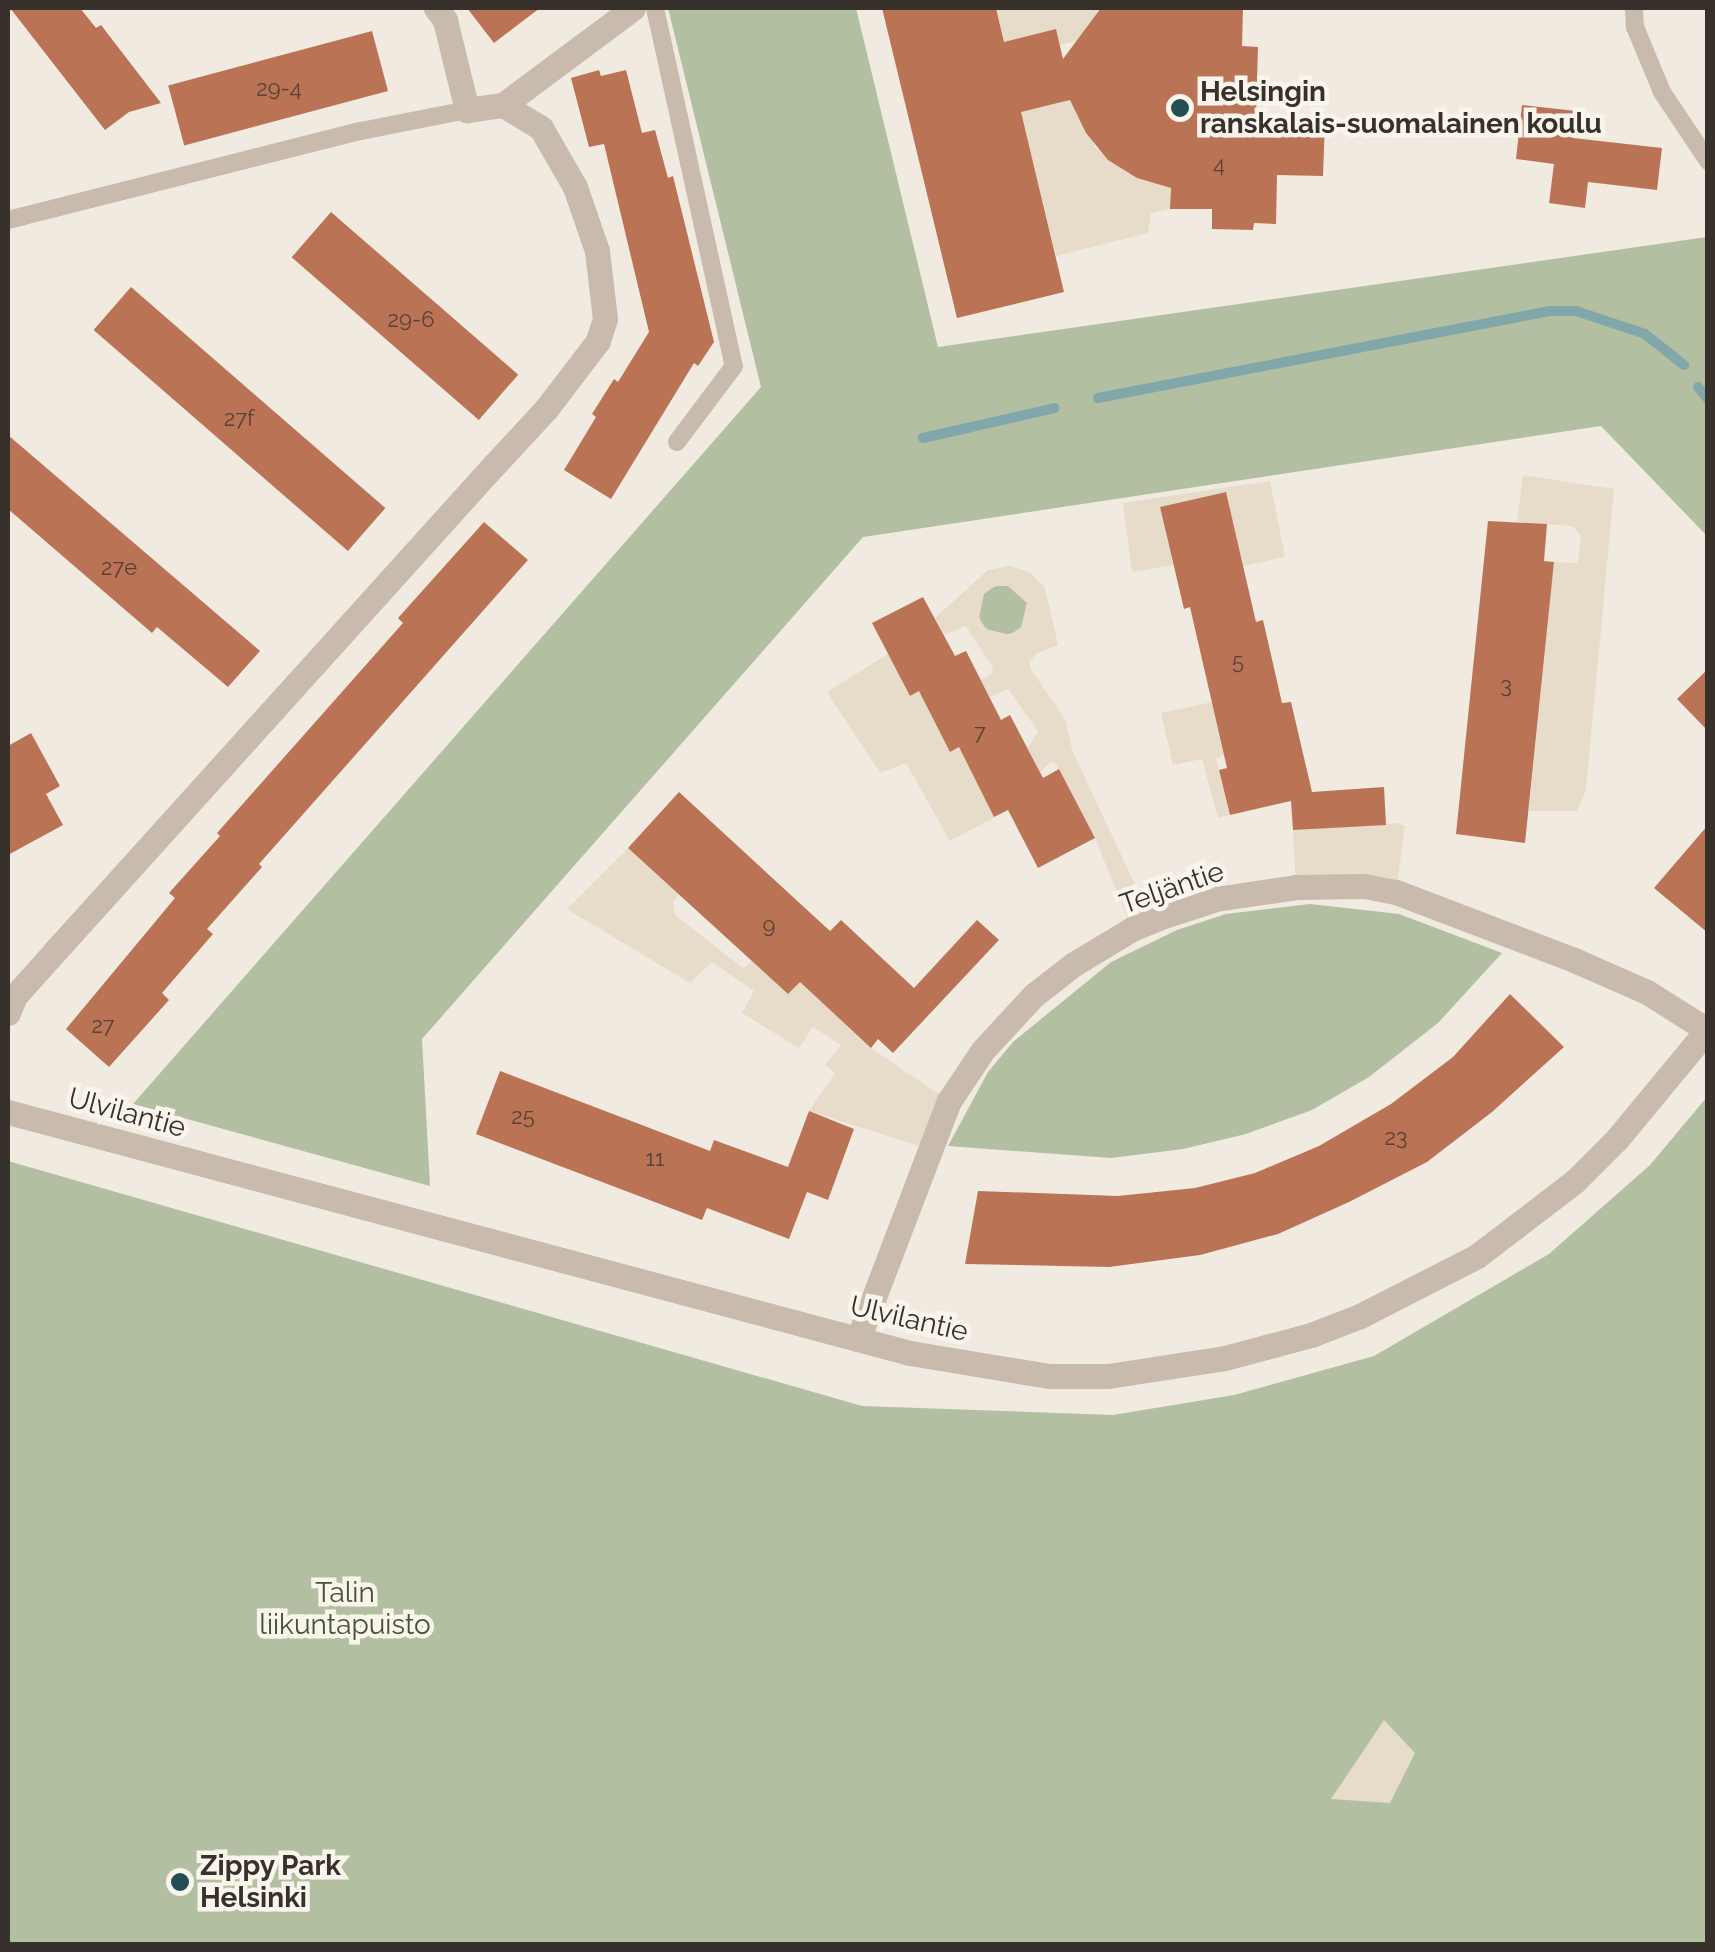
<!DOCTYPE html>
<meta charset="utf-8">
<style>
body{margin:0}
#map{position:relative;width:1715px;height:1952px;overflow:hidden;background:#f1eae0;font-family:Raleway,sans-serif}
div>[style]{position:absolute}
.green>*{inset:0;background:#b3bfa1}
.round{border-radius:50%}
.plaza>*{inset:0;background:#e7dcc9}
.stream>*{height:10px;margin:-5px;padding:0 5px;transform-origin:5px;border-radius:5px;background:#82a7ab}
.building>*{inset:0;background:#ba7455;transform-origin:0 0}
.service>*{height:18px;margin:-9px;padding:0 9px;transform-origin:9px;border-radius:9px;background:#c8bbad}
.minor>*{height:25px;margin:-12.5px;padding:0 12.5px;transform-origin:12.5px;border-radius:12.5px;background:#c8bbad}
.tertiary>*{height:25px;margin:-12.5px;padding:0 12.5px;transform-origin:12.5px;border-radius:12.5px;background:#c8bbad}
.dots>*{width:28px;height:28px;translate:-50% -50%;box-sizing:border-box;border:5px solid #f9f4ec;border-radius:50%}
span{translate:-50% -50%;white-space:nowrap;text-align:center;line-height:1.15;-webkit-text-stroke:9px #f9f4ec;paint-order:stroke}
.number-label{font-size:22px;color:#584136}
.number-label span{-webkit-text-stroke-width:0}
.poi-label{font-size:28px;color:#37302b;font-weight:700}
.left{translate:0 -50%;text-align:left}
.street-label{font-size:28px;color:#37302b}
.park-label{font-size:28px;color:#445331}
.frame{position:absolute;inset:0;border:10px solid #37302b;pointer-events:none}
</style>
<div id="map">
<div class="green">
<i style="clip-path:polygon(668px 8px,856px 8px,938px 347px,1707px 237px,1707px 536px,1601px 426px,863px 537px,422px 1039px,430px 1186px,133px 1104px,761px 387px)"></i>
<i class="round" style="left:978px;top:585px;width:50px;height:50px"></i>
<i style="clip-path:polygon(1310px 904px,1399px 914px,1502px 953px,1438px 1023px,1369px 1077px,1312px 1110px,1246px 1134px,1183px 1149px,1111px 1158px,948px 1146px,988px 1072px,1013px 1042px,1111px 962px,1177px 930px,1226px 914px)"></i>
<i style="clip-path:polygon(1707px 1097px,1707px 1944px,8px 1944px,8px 1161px,862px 1406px,1113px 1415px,1234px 1395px,1374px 1356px,1549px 1254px,1650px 1165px)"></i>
</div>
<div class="plaza">
<i style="clip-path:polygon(996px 8px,1102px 8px,1080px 40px,1008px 57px)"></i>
<i style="clip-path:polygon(1064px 86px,1096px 148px,1137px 178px,1171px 185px,1170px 209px,1151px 213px,1148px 233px,1056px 256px,1017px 98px,1051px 105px,1066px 101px)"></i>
<i style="clip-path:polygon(1523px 475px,1614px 489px,1586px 790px,1577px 811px,1529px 811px,1554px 562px,1578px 563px,1581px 536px,1573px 526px,1517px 522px)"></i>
<i style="clip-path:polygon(1270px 481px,1285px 557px,1243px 566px,1225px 492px,1160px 507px,1173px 565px,1132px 572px,1123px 503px)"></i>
<i style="clip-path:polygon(evenodd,1009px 566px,1030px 572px,1045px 588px,1058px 645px,1037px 653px,1030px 661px,1030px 668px,1066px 721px,1072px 750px,1152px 921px,1132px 929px,1095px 838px,1057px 765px,1051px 761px,1040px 772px,1028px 748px,1038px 731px,1008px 689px,990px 697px,981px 680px,993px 673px,992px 666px,966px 626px,944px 635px,935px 618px,988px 570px,1009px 566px,995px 586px,1008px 586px,1027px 603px,1021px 627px,1010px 635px,986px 629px,979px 618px,984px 594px,995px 586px)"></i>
<i style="clip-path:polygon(888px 654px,910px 696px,919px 691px,959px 747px,995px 817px,950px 841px,906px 763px,880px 773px,827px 692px)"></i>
<i style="clip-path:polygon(1212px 702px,1224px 755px,1216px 759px,1230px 815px,1218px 818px,1202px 759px,1173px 765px,1161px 713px)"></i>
<i style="clip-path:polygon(1397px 823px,1405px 826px,1396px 892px,1296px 887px,1293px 830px)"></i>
<i style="clip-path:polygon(628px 848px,679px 894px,673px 902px,675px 915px,743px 968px,752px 961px,788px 994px,800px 982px,871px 1048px,949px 1101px,928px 1149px,809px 1111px,835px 1073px,825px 1065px,841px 1045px,813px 1027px,799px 1048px,742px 1013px,754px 991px,712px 962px,690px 983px,567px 909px)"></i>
<i style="clip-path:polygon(1384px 1720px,1415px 1753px,1390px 1803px,1331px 1799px)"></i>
</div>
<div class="stream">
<i style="left:1698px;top:387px;width:16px;rotate:50deg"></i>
<i style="left:1098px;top:398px;width:460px;rotate:-10.9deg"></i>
<i style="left:1550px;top:311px;width:26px"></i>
<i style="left:1576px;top:311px;width:73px;rotate:18.4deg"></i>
<i style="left:1645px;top:334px;width:50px;rotate:38.5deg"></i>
<i style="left:923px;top:438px;width:135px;rotate:-12.8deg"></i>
</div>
<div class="building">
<i style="clip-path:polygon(10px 8px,80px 8px,96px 28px,101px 25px,161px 103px,129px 112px,105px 130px)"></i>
<i style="clip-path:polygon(467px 8px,540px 8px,494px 43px)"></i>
<i style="clip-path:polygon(882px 8px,996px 8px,1004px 42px,1056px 29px,1063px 59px,1101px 8px,1243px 8px,1242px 46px,1258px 47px,1256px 118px,1325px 120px,1323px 176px,1277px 175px,1276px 224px,1254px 223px,1253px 230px,1212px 229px,1212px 209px,1170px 209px,1171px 188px,1137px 178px,1108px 160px,1086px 133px,1070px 100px,1021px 112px,1064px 292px,957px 318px)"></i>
<i style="left:372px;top:31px;width:62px;height:211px;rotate:75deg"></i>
<i style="clip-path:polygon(599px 70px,601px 76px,626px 70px,642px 133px,655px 130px,668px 178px,673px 176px,714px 342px,698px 366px,694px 363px,611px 499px,564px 470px,596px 417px,592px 414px,614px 379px,618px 382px,649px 332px,604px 144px,589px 147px,571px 78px)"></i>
<i style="clip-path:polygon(1522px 105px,1576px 111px,1573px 138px,1662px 148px,1657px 190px,1588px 182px,1585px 208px,1549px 203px,1554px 164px,1516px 159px)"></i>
<i style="left:331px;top:212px;width:248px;height:60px;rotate:41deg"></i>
<i style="left:131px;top:287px;width:337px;height:57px;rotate:41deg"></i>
<i style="clip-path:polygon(8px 435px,260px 651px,228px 687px,157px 627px,152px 633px,8px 509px)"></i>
<i style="clip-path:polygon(1226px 492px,1256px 622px,1263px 620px,1282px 703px,1291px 702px,1312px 792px,1384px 787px,1386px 825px,1293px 830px,1291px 801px,1230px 815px,1219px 770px,1227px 768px,1190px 607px,1184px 609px,1160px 507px)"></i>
<i style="clip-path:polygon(1488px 521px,1547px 524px,1544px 561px,1554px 562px,1525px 843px,1456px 834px)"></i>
<i style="clip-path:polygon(484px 522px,528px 560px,259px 864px,262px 867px,207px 929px,213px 934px,162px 993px,169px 1000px,109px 1067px,66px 1029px,175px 898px,169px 893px,220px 836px,217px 833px,403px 623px,398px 618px)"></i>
<i style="clip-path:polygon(923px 597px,955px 656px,966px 651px,1001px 720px,1010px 715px,1043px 778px,1059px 769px,1095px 838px,1038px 868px,1008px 810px,994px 817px,959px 747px,950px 752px,919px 691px,910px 696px,872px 623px)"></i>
<i style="clip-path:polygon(1708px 669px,1708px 731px,1677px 699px)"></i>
<i style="clip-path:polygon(31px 733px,60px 786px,46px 794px,63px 825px,8px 855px,8px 746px)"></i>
<i style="clip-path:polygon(679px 792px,830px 931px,841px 920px,914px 988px,977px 920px,999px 940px,893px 1053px,878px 1039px,871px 1048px,800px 982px,788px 994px,628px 848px)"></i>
<i style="clip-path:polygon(1708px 825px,1708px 933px,1654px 888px)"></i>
<i style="clip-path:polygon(1510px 994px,1564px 1047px,1492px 1112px,1427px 1162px,1349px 1202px,1278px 1234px,1200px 1255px,1109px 1267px,965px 1264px,978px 1191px,1118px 1196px,1195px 1188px,1255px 1173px,1319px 1146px,1391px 1104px,1453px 1057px)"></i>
<i style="clip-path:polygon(500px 1071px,710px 1151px,714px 1140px,788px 1167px,809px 1111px,854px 1129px,828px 1200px,807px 1192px,789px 1239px,707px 1208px,702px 1220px,476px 1134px)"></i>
</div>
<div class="service">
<i style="left:655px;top:8px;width:367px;rotate:77.6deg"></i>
<i style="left:734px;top:366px;width:95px;rotate:126.9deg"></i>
<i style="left:1634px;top:10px;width:17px;rotate:87deg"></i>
<i style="left:1635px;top:27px;width:70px;rotate:67.4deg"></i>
<i style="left:1662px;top:92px;width:83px;rotate:56.3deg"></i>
<i style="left:8px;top:220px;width:364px;rotate:-14.2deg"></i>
<i style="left:361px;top:131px;width:108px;rotate:-11.2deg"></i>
</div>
<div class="minor">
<i style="left:436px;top:8px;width:15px;rotate:53deg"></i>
<i style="left:445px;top:20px;width:93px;rotate:76.3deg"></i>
<i style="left:467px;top:110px;width:36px;rotate:-8deg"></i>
<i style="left:503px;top:105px;width:44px;rotate:31.2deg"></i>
<i style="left:541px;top:128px;width:68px;rotate:60deg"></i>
<i style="left:575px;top:187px;width:68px;rotate:71deg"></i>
<i style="left:597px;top:251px;width:68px;rotate:83.3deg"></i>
<i style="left:605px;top:319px;width:23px;rotate:108deg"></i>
<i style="left:598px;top:341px;width:86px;rotate:127.4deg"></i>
<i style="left:546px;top:409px;width:75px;rotate:132.8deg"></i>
<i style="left:503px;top:105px;width:162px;rotate:-36.7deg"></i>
<i style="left:8px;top:1013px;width:18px;rotate:-68deg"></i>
<i style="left:15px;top:996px;width:63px;rotate:-48.2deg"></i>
<i style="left:57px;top:949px;width:652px;rotate:-47.92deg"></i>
<i style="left:858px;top:1339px;width:255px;rotate:-69.1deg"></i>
<i style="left:949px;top:1101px;width:61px;rotate:-56.3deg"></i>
<i style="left:983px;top:1050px;width:75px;rotate:-47.2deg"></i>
<i style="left:1034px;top:995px;width:51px;rotate:-37.8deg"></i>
<i style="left:1074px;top:964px;width:68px;rotate:-31.1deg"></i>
<i style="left:1132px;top:929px;width:38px;rotate:-22deg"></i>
<i style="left:1167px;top:915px;width:52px;rotate:-18.1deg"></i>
<i style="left:1216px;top:899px;width:81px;rotate:-8.5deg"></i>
<i style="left:1296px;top:887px;width:68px;rotate:-0.8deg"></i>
<i style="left:1364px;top:886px;width:33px;rotate:11deg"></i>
<i style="left:1396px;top:892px;width:191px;rotate:20.9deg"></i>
<i style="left:1574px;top:960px;width:80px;rotate:23.7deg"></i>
<i style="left:1647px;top:992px;width:71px;rotate:32.3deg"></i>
</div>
<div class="tertiary">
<i style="left:8px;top:1112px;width:934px;rotate:14.96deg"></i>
<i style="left:910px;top:1353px;width:141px;rotate:9.4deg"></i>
<i style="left:1049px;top:1376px;width:59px"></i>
<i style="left:1108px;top:1376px;width:118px;rotate:-8.7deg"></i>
<i style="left:1225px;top:1358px;width:89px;rotate:-15deg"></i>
<i style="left:1311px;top:1335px;width:53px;rotate:-21.2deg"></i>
<i style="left:1360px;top:1316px;width:131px;rotate:-27.1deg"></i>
<i style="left:1477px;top:1256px;width:123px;rotate:-37.4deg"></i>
<i style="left:1575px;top:1181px;width:59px;rotate:-45deg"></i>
<i style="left:1617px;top:1139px;width:143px;rotate:-50.4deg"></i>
</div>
<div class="dots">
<i style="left:1180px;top:108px;background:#244e55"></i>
<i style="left:180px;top:1882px;background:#244e55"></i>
</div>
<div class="number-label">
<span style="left:279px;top:89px">29-4</span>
<span style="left:1219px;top:165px">4</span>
<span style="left:411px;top:320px">29-6</span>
<span style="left:239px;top:419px">27f</span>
<span style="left:119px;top:568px">27e</span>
<span style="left:1238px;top:662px">5</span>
<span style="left:1506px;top:686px">3</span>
<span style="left:980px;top:733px">7</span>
<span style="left:769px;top:926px">9</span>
<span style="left:103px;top:1026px">27</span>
<span style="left:523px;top:1117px">25</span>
<span style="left:1396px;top:1138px">23</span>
<span style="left:655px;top:1159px">11</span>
</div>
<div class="poi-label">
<span class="left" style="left:1200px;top:108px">Helsingin<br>ranskalais-suomalainen koulu</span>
<span class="left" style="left:200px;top:1882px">Zippy Park<br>Helsinki</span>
</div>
<div class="street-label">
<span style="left:1172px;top:888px;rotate:-19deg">Teljäntie</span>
<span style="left:127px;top:1113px;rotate:15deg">Ulvilantie</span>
<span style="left:909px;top:1319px;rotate:13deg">Ulvilantie</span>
</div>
<div class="park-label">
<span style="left:345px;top:1609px">Talin<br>liikuntapuisto</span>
</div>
<div class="frame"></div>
</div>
